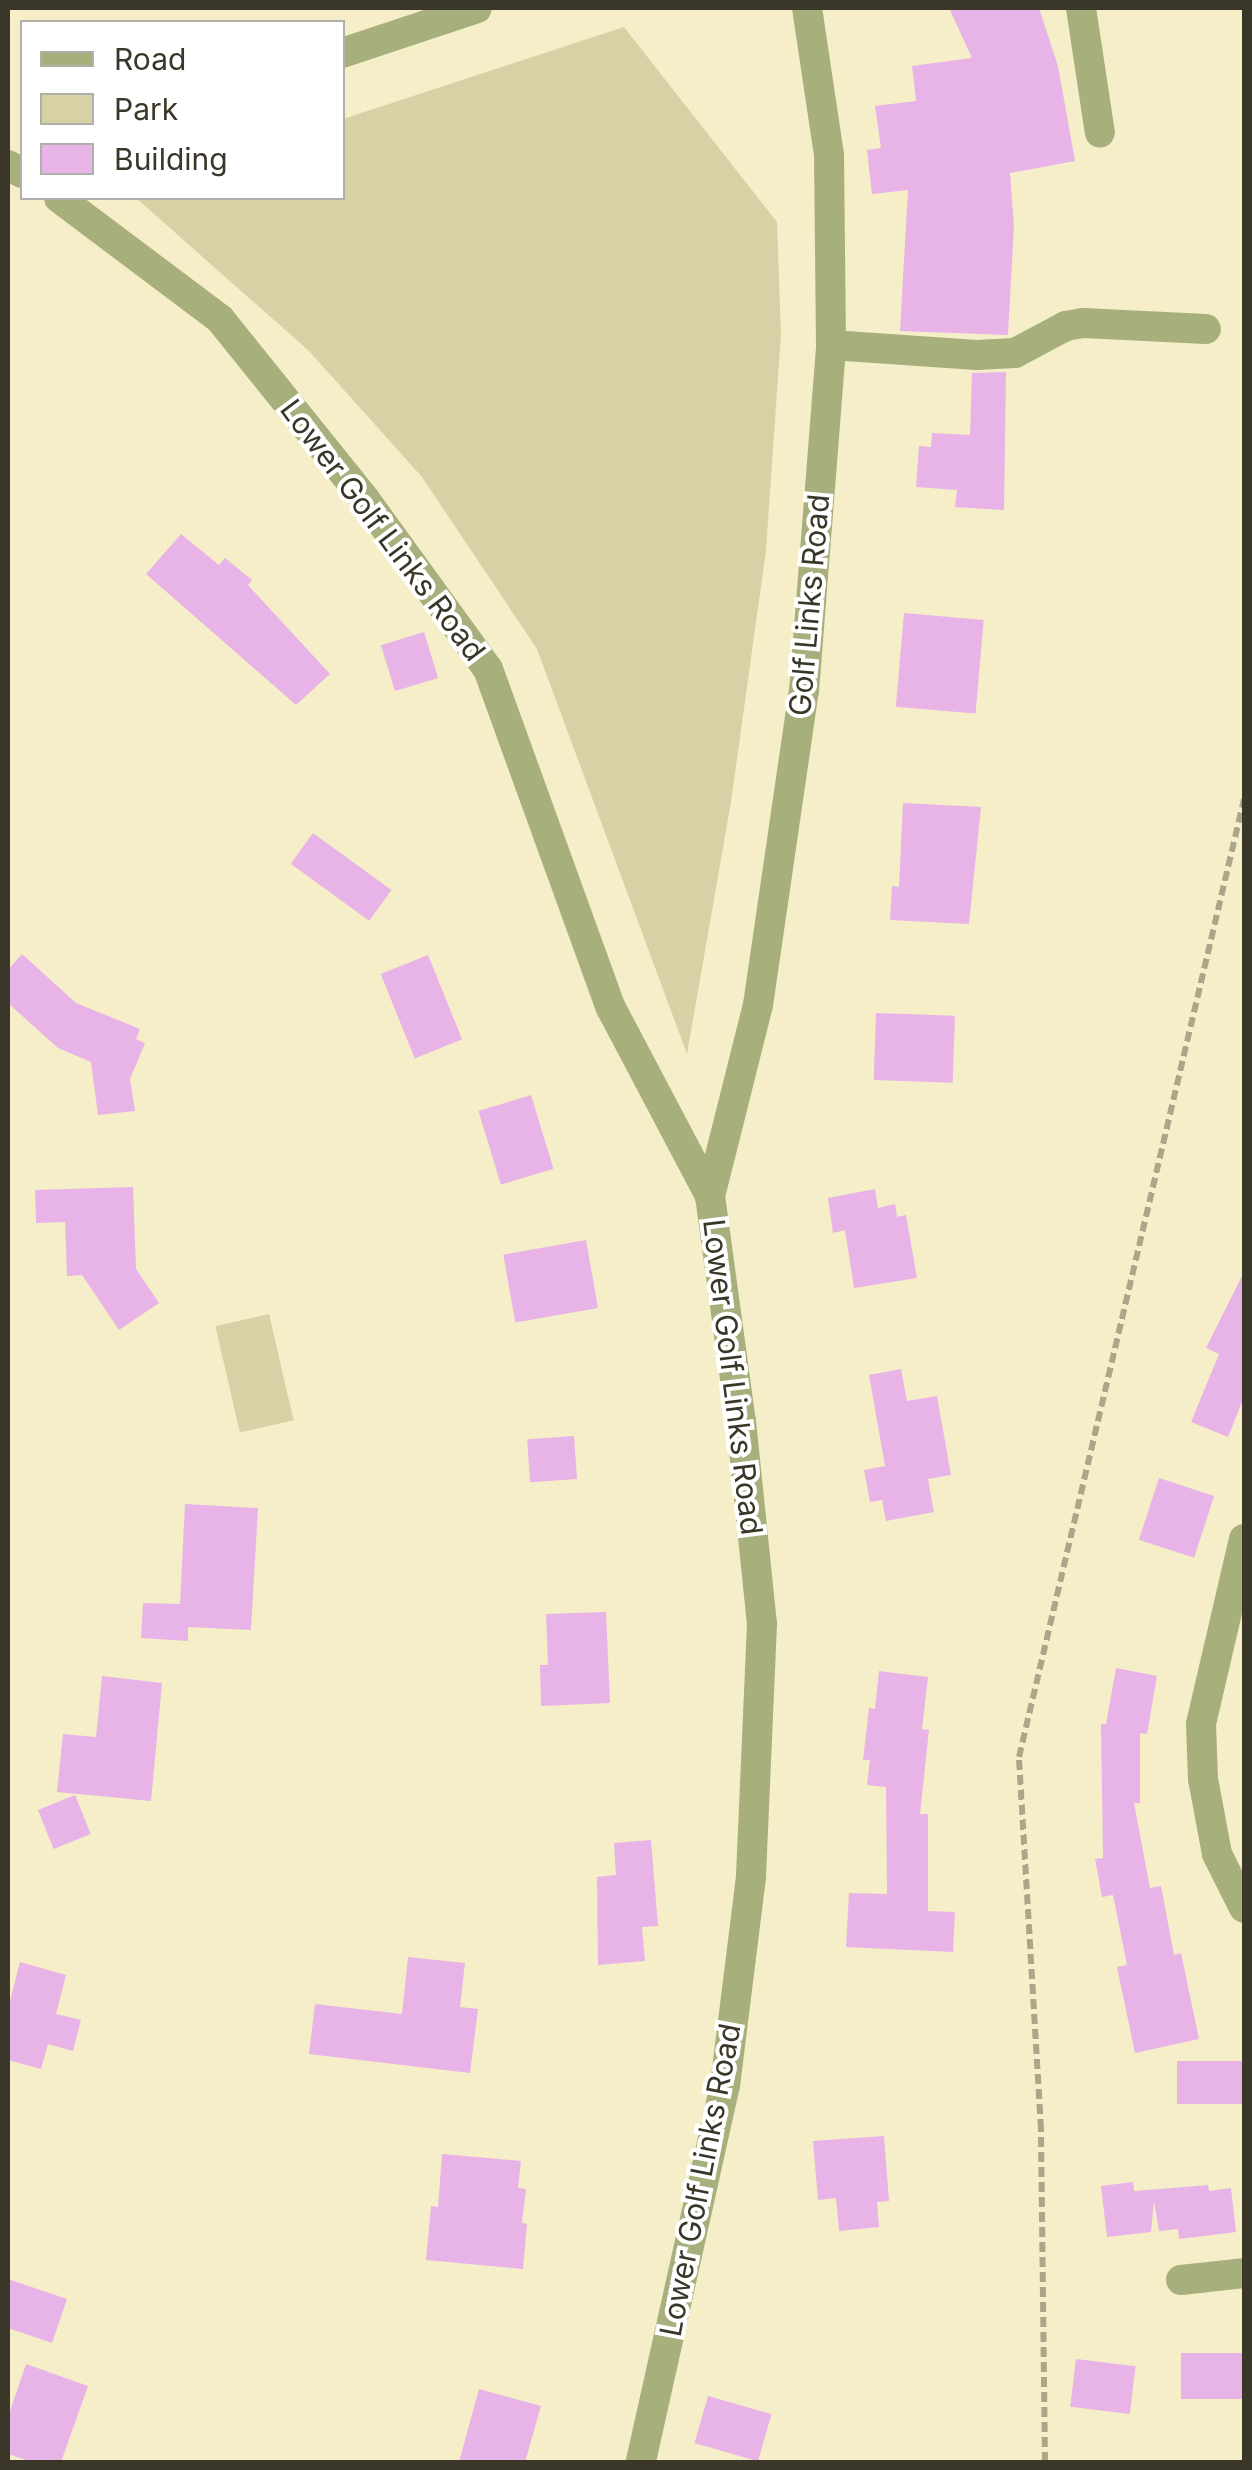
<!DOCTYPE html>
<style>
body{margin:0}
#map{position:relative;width:1252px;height:2470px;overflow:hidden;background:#f5eec8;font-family:Inter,sans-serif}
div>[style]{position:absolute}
.green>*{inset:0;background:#d9d1a6;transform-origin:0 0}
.building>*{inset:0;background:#e8b3e7;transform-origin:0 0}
.path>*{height:6px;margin-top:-3px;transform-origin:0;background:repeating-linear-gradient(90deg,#aba689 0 10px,transparent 0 15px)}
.minor>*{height:30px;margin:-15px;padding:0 15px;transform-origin:15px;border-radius:15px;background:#a7af7d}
span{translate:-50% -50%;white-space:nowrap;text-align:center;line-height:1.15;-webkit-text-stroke:8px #fff;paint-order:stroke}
.street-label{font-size:30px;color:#3a3728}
.frame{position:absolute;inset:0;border:10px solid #3a3728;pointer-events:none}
.legend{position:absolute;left:20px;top:20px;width:325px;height:180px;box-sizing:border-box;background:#fff;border:2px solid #b0afa9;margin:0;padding:12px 18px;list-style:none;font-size:30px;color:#3a3728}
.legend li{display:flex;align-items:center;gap:20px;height:50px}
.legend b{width:50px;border:2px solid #b0afa9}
</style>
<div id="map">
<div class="green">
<i style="clip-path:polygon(624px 27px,777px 222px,781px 334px,766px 550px,731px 802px,687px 1054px,537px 649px,422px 477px,309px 351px,136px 198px,342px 198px,343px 119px)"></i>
<i style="left:269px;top:1314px;width:109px;height:55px;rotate:77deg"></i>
</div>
<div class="building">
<i style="clip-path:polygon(949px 8px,1039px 8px,1058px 66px,1075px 161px,1010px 173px,1014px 226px,1008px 335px,900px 331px,908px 190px,872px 194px,867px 150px,881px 148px,875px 106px,916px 101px,912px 66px,972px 58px)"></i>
<i style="clip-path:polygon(1006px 372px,1004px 510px,955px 507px,957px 490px,916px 487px,919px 446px,931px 447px,932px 433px,970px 435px,972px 373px)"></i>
<i style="clip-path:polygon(181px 534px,219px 565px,225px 558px,252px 580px,248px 585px,330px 674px,296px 705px,146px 574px)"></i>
<i style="left:904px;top:613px;width:80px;height:94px;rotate:5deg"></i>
<i style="left:424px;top:632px;width:48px;height:45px;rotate:73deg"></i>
<i style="clip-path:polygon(903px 803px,981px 807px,969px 924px,890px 920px,892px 886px,899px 887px)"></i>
<i style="left:313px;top:833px;width:97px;height:38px;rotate:36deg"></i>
<i style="clip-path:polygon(22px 954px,76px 1003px,140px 1029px,136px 1039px,145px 1043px,130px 1079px,135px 1111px,98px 1115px,91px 1062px,58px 1048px,8px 1003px,8px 970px)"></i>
<i style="left:428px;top:955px;width:91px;height:51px;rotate:68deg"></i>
<i style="left:876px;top:1013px;width:79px;height:67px;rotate:2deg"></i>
<i style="left:531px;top:1095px;width:77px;height:55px;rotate:73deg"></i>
<i style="clip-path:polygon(133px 1187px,136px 1269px,159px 1303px,119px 1330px,82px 1275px,67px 1276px,65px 1222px,36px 1223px,35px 1190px)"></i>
<i style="clip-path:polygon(875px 1189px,878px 1208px,895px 1204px,897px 1217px,906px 1215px,917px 1278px,854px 1288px,845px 1230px,833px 1233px,828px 1198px)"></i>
<i style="left:586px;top:1240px;width:69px;height:84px;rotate:80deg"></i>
<i style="clip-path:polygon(1244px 1272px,1244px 1397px,1228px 1437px,1191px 1422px,1219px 1354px,1206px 1348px)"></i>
<i style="clip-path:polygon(901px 1369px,907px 1401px,937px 1396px,951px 1475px,928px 1479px,934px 1512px,886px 1521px,882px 1500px,870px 1502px,864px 1470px,885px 1466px,869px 1375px)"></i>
<i style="left:574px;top:1436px;width:43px;height:47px;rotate:86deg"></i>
<i style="left:1159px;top:1478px;width:58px;height:65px;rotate:18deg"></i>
<i style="clip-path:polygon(185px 1504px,258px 1508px,251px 1630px,188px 1627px,188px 1641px,141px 1638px,143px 1603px,180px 1604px)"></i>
<i style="clip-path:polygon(606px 1612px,610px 1703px,541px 1706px,540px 1665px,548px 1665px,546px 1614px)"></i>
<i style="clip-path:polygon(1116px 1668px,1157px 1676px,1147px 1734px,1140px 1733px,1140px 1803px,1134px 1803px,1150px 1888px,1161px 1886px,1174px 1955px,1181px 1953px,1199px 2039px,1135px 2053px,1117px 1967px,1127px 1965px,1113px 1895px,1102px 1897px,1095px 1859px,1103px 1858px,1101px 1724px,1106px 1724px)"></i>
<i style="clip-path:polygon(879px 1671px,928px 1677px,922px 1729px,929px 1730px,920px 1814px,928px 1814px,928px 1911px,955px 1912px,953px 1952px,846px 1947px,849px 1893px,887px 1894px,886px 1787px,867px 1785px,870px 1760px,863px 1760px,869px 1708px,875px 1709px)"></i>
<i style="clip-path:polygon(102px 1676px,162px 1683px,151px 1801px,57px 1792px,63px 1734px,96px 1737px)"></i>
<i style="left:75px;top:1795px;width:42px;height:40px;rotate:68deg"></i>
<i style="clip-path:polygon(651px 1840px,658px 1926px,642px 1927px,645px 1961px,598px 1965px,597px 1877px,616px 1875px,614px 1843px)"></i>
<i style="clip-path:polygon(408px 1957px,465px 1963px,460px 2007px,478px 2009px,470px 2073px,309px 2054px,315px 2004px,402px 2014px)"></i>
<i style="clip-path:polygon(20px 1962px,66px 1975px,56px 2014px,81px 2020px,73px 2051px,48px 2044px,41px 2069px,8px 2060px,8px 2009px)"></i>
<i style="left:1244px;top:2061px;width:43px;height:67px;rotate:90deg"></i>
<i style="clip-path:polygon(884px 2136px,889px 2201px,877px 2202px,879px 2227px,839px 2231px,836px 2198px,818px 2200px,813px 2141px)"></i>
<i style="clip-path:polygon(442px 2154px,521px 2161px,518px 2188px,526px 2189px,522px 2223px,527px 2224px,523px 2269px,426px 2260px,431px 2206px,438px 2207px)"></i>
<i style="clip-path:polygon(1133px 2182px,1134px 2191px,1208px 2185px,1209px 2191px,1231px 2188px,1236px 2232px,1179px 2239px,1178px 2229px,1159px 2231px,1154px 2201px,1151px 2232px,1107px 2237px,1101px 2186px)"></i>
<i style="clip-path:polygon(8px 2279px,67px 2299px,52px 2343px,8px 2328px)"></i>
<i style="left:1244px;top:2353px;width:46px;height:63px;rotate:90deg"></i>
<i style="left:1076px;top:2359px;width:60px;height:48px;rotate:7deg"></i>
<i style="clip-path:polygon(26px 2364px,88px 2386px,61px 2462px,32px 2462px,8px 2454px,8px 2417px)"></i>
<i style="clip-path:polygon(479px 2389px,541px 2406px,525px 2462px,459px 2462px)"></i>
<i style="left:708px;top:2396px;width:66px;height:49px;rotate:16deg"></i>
</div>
<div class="path">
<i style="left:1045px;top:2462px;width:333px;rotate:-90.7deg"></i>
<i style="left:1041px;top:2129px;width:373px;rotate:-93.4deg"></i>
<i style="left:1019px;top:1757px;width:984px;rotate:-76.78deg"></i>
</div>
<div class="minor">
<i style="left:1081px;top:8px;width:126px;rotate:81.4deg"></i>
<i style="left:342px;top:53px;width:142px;rotate:-18.4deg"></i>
<i style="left:8px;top:165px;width:16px;rotate:30deg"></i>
<i style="left:59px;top:198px;width:201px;rotate:36.9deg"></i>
<i style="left:220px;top:319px;width:230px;rotate:51.2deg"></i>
<i style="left:364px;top:498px;width:211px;rotate:54.1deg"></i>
<i style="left:488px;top:669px;width:361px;rotate:70.1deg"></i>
<i style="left:611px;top:1008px;width:212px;rotate:62.2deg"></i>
<i style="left:710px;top:1196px;width:227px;rotate:82.2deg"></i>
<i style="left:741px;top:1421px;width:204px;rotate:84.1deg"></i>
<i style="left:762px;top:1624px;width:253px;rotate:92.5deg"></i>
<i style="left:751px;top:1877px;width:210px;rotate:97.1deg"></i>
<i style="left:725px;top:2085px;width:386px;rotate:102.6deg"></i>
<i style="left:831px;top:345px;width:146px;rotate:3.9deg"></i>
<i style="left:977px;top:355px;width:38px;rotate:-3deg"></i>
<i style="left:1015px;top:353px;width:58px;rotate:-27.9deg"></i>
<i style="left:1066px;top:326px;width:17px;rotate:-10deg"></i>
<i style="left:1083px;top:323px;width:123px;rotate:2.8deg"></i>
<i style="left:710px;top:1196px;width:197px;rotate:-75.9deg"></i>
<i style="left:758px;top:1005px;width:317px;rotate:-81.7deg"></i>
<i style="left:804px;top:691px;width:347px;rotate:-85.5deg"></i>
<i style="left:831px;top:345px;width:190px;rotate:-90.6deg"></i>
<i style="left:829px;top:155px;width:149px;rotate:-98.5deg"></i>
<i style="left:1244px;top:1539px;width:190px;rotate:103.1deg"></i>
<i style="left:1201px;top:1724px;width:55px;rotate:87.9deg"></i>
<i style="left:1203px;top:1779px;width:76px;rotate:79.4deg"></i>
<i style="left:1217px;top:1854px;width:60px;rotate:63.4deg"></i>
<i style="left:1181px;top:2280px;width:63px;rotate:-6.3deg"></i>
</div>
<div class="street-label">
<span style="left:383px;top:530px;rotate:53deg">Lower Golf Links Road</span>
<span style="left:809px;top:605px;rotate:-85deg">Golf Links Road</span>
<span style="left:733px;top:1377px;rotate:83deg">Lower Golf Links Road</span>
<span style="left:700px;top:2180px;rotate:-79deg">Lower Golf Links Road</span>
</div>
<div class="frame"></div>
<ul class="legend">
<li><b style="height:12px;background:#a7af7d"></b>Road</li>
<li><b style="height:28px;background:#d9d1a6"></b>Park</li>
<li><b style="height:28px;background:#e8b3e7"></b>Building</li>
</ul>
</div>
